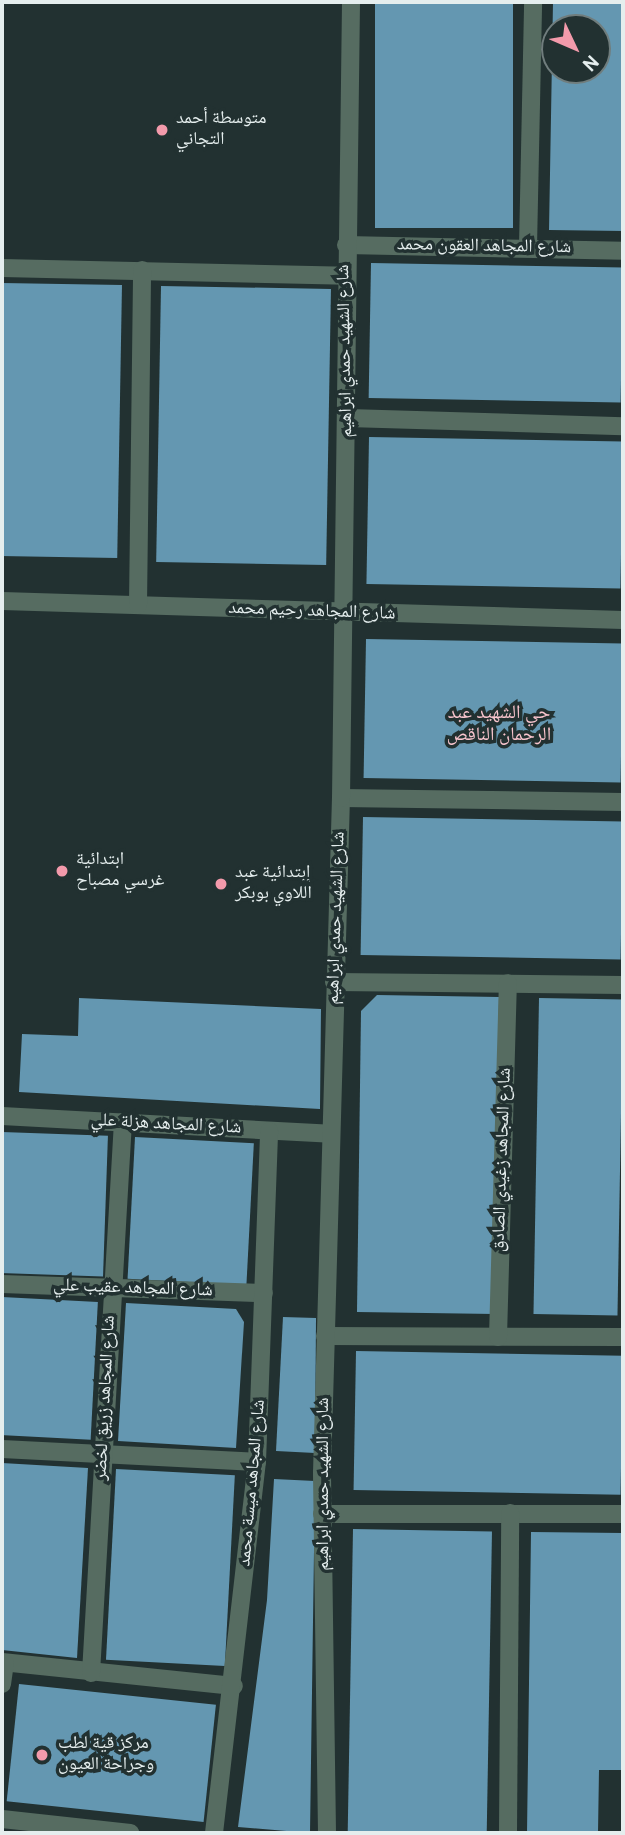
<!DOCTYPE html>
<meta charset="utf-8">
<style>
body{margin:0}
#map{position:relative;width:625px;height:1835px;overflow:hidden;background:#223131;font-family:Overpass,"Noto Naskh Arabic",sans-serif}
div>[style]{position:absolute}
.building>*{inset:0;background:#6497b1;transform-origin:0 0}
.minor>*{height:18px;margin:-9px;padding:0 9px;transform-origin:9px;border-radius:9px;background:#566c61}
.dots>*{width:19px;height:19px;translate:-50% -50%;box-sizing:border-box;border:4px solid #223131;border-radius:50%}
span{translate:-50% -50%;white-space:nowrap;text-align:center;line-height:1.15;-webkit-text-stroke:7px #223131;paint-order:stroke}
.poi-label{font-size:18px;color:#e5eeee}
.left{translate:0 -50%;text-align:left}
.street-label{font-size:18px;color:#e5eeee}
.neighbourhood-label{font-size:19px;color:#f9c5ce}
.frame{position:absolute;inset:0;border:4px solid #e5eeee;pointer-events:none}
.north{position:absolute;left:541px;top:14px;width:70px;height:70px;box-sizing:border-box;background:#223131;border:2px solid #707d7d;border-radius:50%;rotate:134deg;font-size:19px;font-weight:700;line-height:28px;text-align:center;color:#e5eeee}
.north::after{content:'';display:block;margin:auto;width:24px;height:32px;background:#f39aab;clip-path:polygon(50% 0,100% 100%,50% 72%,0 100%)}
</style>
<div id="map">
<div class="building">
<i style="left:375px;top:2px;width:138px;height:226px"></i>
<i style="clip-path:polygon(evenodd,553px 2px,623px 2px,623px 231px,549px 230px,553px 2px,555px 28px,597px 28px,597px 70px,555px 70px,555px 28px)"></i>
<i style="left:371px;top:263px;width:252px;height:135px;rotate:1deg"></i>
<i style="left:2px;top:283px;width:120px;height:273px;rotate:1deg"></i>
<i style="left:161px;top:286px;width:170px;height:276px;rotate:1deg"></i>
<i style="left:369px;top:437px;width:254px;height:147px;rotate:1deg"></i>
<i style="left:366px;top:639px;width:257px;height:139px;rotate:1deg"></i>
<i style="left:363px;top:817px;width:260px;height:138px;rotate:1deg"></i>
<i style="clip-path:polygon(377px 995px,499px 997px,495px 1314px,357px 1312px,361px 1011px)"></i>
<i style="clip-path:polygon(79px 998px,321px 1009px,320px 1109px,19px 1092px,22px 1034px,78px 1036px)"></i>
<i style="left:539px;top:998px;width:84px;height:316px;rotate:1deg"></i>
<i style="left:2px;top:1132px;width:106px;height:141px;rotate:2deg"></i>
<i style="left:135px;top:1137px;width:119px;height:142px;rotate:3deg"></i>
<i style="left:2px;top:1297px;width:96px;height:138px;rotate:3deg"></i>
<i style="clip-path:polygon(126px 1303px,236px 1309px,244px 1322px,236px 1448px,118px 1441px)"></i>
<i style="clip-path:polygon(283px 1317px,316px 1318px,315px 1453px,276px 1451px)"></i>
<i style="left:356px;top:1351px;width:267px;height:139px;rotate:1deg"></i>
<i style="clip-path:polygon(2px 1463px,88px 1468px,77px 1658px,2px 1650px)"></i>
<i style="left:116px;top:1469px;width:119px;height:191px;rotate:3deg"></i>
<i style="clip-path:polygon(274px 1479px,315px 1481px,310px 1833px,238px 1827px,267px 1600px)"></i>
<i style="left:353px;top:1529px;width:139px;height:304px;rotate:1deg"></i>
<i style="clip-path:polygon(531px 1532px,623px 1533px,623px 1770px,599px 1770px,598px 1833px,527px 1833px)"></i>
<i style="left:19px;top:1684px;width:198px;height:118px;rotate:6deg"></i>
</div>
<div class="minor">
<i style="left:346px;top:245px;width:277px;rotate:1.2deg"></i>
<i style="left:528px;top:247px;width:245px;rotate:-88.8deg"></i>
<i style="left:2px;top:268px;width:344px;rotate:1.3deg"></i>
<i style="left:348px;top:418px;width:275px;rotate:1.7deg"></i>
<i style="left:2px;top:601px;width:621px;rotate:1.75deg"></i>
<i style="left:138px;top:605px;width:335px;rotate:-89.3deg"></i>
<i style="left:341px;top:798px;width:282px;rotate:0.8deg"></i>
<i style="left:334px;top:982px;width:289px;rotate:0.6deg"></i>
<i style="left:2px;top:1116px;width:329px;rotate:3.1deg"></i>
<i style="left:2px;top:1284px;width:262px;rotate:2deg"></i>
<i style="left:325px;top:1336px;width:298px;rotate:0.2deg"></i>
<i style="left:498px;top:1337px;width:354px;rotate:-88.4deg"></i>
<i style="left:2px;top:1449px;width:255px;rotate:2.9deg"></i>
<i style="left:322px;top:1514px;width:301px"></i>
<i style="left:2px;top:1662px;width:233px;rotate:5.9deg"></i>
<i style="left:91px;top:1673px;width:552px;rotate:-86.68deg"></i>
<i style="left:2px;top:1684px;width:21px;rotate:-82deg"></i>
<i style="left:2px;top:1819px;width:129px;rotate:6.2deg"></i>
<i style="left:214px;top:1833px;width:373px;rotate:-83.4deg"></i>
<i style="left:257px;top:1462px;width:331px;rotate:-87.9deg"></i>
<i style="left:327px;top:1833px;width:360px;rotate:-90.8deg"></i>
<i style="left:322px;top:1473px;width:675px;rotate:-88.39deg"></i>
<i style="left:341px;top:798px;width:796px;rotate:-89.28deg"></i>
<i style="left:508px;top:1833px;width:320px;rotate:-89.6deg"></i>
</div>
<div class="dots">
<i style="left:162px;top:130px;background:#f39aab"></i>
<i style="left:62px;top:871px;background:#f39aab"></i>
<i style="left:221px;top:884px;background:#f39aab"></i>
<i style="left:42px;top:1755px;background:#f39aab"></i>
</div>
<div class="poi-label">
<span class="left" style="left:176px;top:130px">متوسطة أحمد<br>التجاني</span>
<span class="left" style="left:76px;top:871px">ابتدائية<br>غرسي مصباح</span>
<span class="left" style="left:235px;top:884px">إبتدائية عبد<br>اللاوي بوبكر</span>
<span class="left" style="left:58px;top:1755px">مركز قية لطب<br>وجراحة العيون</span>
</div>
<div class="street-label">
<span style="left:484px;top:247px;rotate:1deg">شارع المجاهد العقون محمد</span>
<span style="left:346px;top:351px;rotate:-91deg">شارع الشهيد حمدي ابراهيم</span>
<span style="left:312px;top:612px;rotate:2deg">شارع المجاهد رحيم محمد</span>
<span style="left:337px;top:918px;rotate:-88deg">شارع الشهيد حمدي ابراهيم</span>
<span style="left:166px;top:1125px;rotate:3deg">شارع المجاهد هزلة علي</span>
<span style="left:503px;top:1160px;rotate:-88deg">شارع المجاهد زغيدي الصادق</span>
<span style="left:133px;top:1289px;rotate:2deg">شارع المجاهد عقيب علي</span>
<span style="left:106px;top:1398px;rotate:-87deg">شارع المجاهد زريق لخضر</span>
<span style="left:253px;top:1483px;rotate:-85deg">شارع المجاهد ميسة محمد</span>
<span style="left:324px;top:1484px;rotate:-90deg">شارع الشهيد حمدي ابراهيم</span>
</div>
<div class="neighbourhood-label">
<span style="left:499px;top:725px">حي الشهيد عبد<br>الرحمان الناقص</span>
</div>
<div class="frame"></div>
<div class="north">N</div>
</div>
